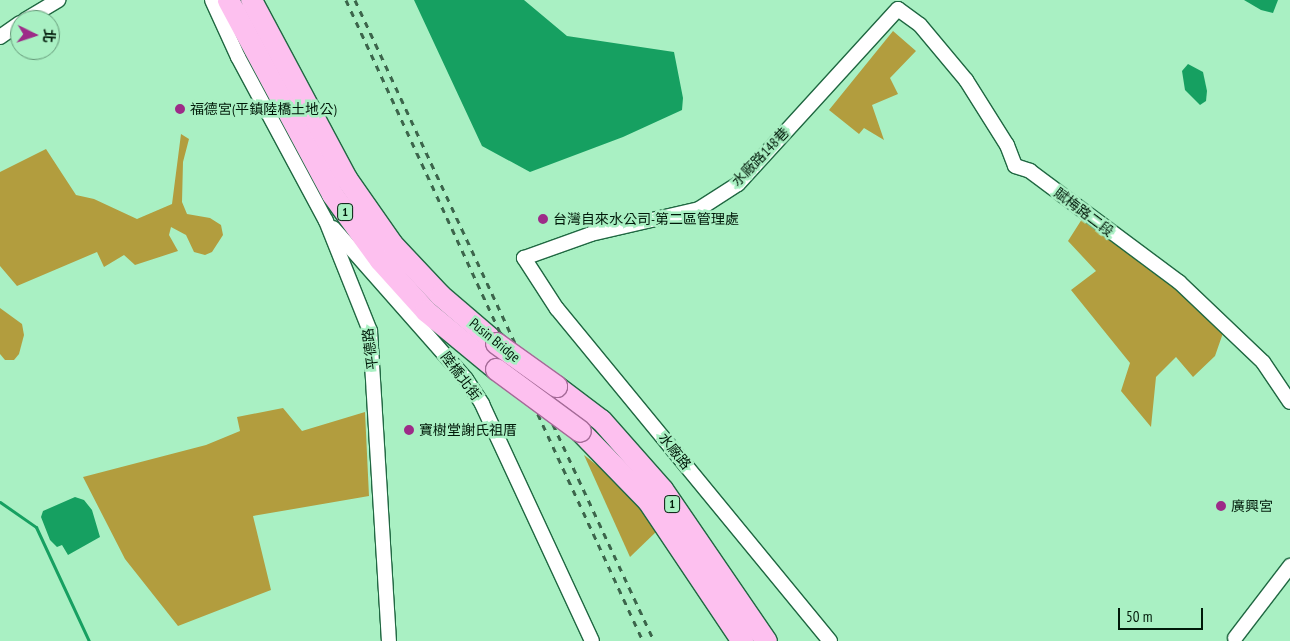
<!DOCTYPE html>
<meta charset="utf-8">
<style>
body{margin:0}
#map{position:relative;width:1290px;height:641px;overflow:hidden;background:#a9f0c3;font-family:"PT Sans Narrow","Noto Sans TC",sans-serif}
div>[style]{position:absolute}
.forest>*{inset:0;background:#b29d3e}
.water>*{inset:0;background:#16a061}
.stream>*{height:3px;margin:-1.5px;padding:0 1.5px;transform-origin:1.5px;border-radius:1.5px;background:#16a061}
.roads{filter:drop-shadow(1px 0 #206842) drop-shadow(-1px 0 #206842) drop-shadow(0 1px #206842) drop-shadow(0 -1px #206842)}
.street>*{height:14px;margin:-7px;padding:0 7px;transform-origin:7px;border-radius:7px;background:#fff}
.primary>*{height:21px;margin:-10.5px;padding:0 10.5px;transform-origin:10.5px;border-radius:10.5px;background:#fdc0ef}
.rail>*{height:3px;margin-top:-1.5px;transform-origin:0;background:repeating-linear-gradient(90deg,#3c654b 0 6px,transparent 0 12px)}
.bridges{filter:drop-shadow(1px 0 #a46a97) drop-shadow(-1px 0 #a46a97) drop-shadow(0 1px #a46a97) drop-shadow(0 -1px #a46a97)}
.primary-bridge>*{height:21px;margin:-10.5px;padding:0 10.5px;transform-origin:10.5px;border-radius:10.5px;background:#fdc0ef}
.dots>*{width:14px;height:14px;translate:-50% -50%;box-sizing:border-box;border:2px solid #a9f0c3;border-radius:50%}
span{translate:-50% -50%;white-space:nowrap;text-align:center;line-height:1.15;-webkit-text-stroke:5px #a9f0c3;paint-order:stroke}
.shield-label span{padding:1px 4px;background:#a9f0c3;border:1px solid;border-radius:4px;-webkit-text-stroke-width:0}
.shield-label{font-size:12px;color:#001909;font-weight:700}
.poi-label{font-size:14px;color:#001909}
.left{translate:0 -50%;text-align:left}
.street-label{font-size:14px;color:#001909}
.north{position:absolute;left:10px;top:10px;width:50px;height:50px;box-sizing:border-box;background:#a9f0c3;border:1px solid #659a79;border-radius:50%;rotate:94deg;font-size:14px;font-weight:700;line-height:20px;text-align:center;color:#001909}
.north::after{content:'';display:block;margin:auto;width:18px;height:22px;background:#9d2b88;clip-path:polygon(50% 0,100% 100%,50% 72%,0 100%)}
.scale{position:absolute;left:1118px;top:608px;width:85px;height:22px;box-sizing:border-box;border:2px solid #001909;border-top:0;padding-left:6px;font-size:15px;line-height:18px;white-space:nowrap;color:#001909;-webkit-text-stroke:4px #a9f0c3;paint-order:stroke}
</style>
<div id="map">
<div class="forest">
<i style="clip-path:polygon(893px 31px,916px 51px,890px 78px,898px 94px,872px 105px,884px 140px,864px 128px,859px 134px,829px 110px)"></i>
<i style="clip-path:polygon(181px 134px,189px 139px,183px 162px,182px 202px,187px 214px,210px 218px,221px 225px,223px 235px,212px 252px,205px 255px,194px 252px,186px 235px,171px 227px,169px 235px,178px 251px,135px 265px,124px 255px,104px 267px,97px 252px,17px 286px,0 266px,0 172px,46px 149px,76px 195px,94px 199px,137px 219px,172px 204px)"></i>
<i style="clip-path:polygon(1082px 219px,1182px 293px,1223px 333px,1215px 356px,1193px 377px,1176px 357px,1156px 377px,1151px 427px,1121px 391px,1130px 363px,1071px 290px,1096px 271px,1068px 241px)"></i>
<i style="clip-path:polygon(0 308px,22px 324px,24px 335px,19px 354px,14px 360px,5px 360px,0 354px)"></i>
<i style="clip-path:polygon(283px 408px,302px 431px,365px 412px,369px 496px,253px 516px,271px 590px,178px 626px,125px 559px,83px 477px,206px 445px,240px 431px,237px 417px)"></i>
<i style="clip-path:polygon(584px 455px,613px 478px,658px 530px,630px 557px)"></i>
</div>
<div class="water">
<i style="clip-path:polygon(414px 0,524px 0,567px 36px,674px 52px,683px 98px,682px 110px,623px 137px,530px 172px,482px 146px)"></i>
<i style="clip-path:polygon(1244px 0,1278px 0,1273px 13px,1261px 10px)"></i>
<i style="clip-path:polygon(1188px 64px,1203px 72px,1207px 91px,1206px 101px,1200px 105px,1185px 90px,1182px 71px)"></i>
<i style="clip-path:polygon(75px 497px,84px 500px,92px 510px,100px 537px,68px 555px,62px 545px,57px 547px,50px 540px,41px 517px,43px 511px)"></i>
</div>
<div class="stream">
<i style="left:0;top:502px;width:44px;rotate:34.8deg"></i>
<i style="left:36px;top:527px;width:126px;rotate:65.1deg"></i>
</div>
<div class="roads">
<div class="street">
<i style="left:212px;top:0;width:63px;rotate:65.5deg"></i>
<i style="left:238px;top:57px;width:186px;rotate:61.8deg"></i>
<i style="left:326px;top:221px;width:118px;rotate:68.2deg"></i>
<i style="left:370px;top:331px;width:311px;rotate:86.5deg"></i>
<i style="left:25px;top:20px;width:39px;rotate:-31deg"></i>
<i style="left:0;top:37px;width:24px;rotate:-35deg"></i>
<i style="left:333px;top:228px;width:201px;rotate:48.6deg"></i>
<i style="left:466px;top:379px;width:30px;rotate:57deg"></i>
<i style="left:482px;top:404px;width:261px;rotate:65.1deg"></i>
<i style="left:1235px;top:638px;width:91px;rotate:-52.6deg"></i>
<i style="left:830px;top:641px;width:430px;rotate:-129.4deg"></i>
<i style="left:557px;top:309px;width:61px;rotate:-122.9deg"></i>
<i style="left:524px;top:258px;width:71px;rotate:-19.7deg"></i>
<i style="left:591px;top:234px;width:111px;rotate:-13deg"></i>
<i style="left:699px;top:209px;width:46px;rotate:-32.7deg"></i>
<i style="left:738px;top:184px;width:237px;rotate:-47.6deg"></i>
<i style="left:898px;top:9px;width:27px;rotate:36deg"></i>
<i style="left:920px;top:25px;width:72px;rotate:50.1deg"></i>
<i style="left:966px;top:80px;width:77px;rotate:57.8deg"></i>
<i style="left:1007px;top:145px;width:22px;rotate:69deg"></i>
<i style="left:1015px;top:166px;width:16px;rotate:18deg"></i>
<i style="left:1030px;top:171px;width:186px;rotate:36.7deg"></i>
<i style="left:1179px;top:282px;width:116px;rotate:43.6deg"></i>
<i style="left:1263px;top:362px;width:48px;rotate:56deg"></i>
</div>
<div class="primary">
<i style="left:228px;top:0;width:220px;rotate:61.8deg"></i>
<i style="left:332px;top:194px;width:82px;rotate:54deg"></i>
<i style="left:380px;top:260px;width:69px;rotate:48deg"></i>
<i style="left:426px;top:311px;width:91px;rotate:39.6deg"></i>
<i style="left:251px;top:0;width:202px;rotate:61.9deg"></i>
<i style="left:346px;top:178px;width:80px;rotate:55.1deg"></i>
<i style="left:392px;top:244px;width:70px;rotate:46.7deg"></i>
<i style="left:440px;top:295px;width:74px;rotate:40.6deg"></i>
<i style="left:556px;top:386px;width:56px;rotate:37.1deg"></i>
<i style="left:601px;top:420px;width:92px;rotate:48.5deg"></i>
<i style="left:662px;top:489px;width:184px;rotate:55.6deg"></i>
<i style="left:580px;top:431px;width:98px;rotate:45.8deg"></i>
<i style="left:648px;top:501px;width:169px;rotate:56.1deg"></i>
</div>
</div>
<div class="rail">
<i style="left:346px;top:0;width:706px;rotate:65.14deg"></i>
<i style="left:355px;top:0;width:707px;rotate:64.99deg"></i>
</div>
<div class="bridges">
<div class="primary-bridge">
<i style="left:496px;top:343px;width:74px;rotate:35.6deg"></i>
<i style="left:496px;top:369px;width:104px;rotate:36.4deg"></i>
</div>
</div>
<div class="dots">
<i style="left:180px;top:109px;background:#9d2b88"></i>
<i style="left:543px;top:219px;background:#9d2b88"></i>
<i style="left:409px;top:430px;background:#9d2b88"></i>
<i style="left:1221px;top:506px;background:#9d2b88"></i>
</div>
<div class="shield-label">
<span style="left:345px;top:212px">1</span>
<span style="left:672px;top:504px">1</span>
</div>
<div class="poi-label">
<span class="left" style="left:190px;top:109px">福德宮(平鎮陸橋土地公)</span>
<span class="left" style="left:553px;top:219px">台灣自來水公司-第二區管理處</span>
<span class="left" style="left:419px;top:430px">寶樹堂謝氏祖厝</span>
<span class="left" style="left:1231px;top:506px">廣興宮</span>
</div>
<div class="street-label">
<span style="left:760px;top:157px;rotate:-46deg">水廠路148巷</span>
<span style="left:1084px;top:212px;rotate:37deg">賦梅路二段</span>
<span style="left:495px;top:340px;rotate:39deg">Pusin Bridge</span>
<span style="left:370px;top:349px;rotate:-97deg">平德路</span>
<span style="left:461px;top:376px;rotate:53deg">陸橋北街</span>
<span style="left:675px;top:451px;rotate:51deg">水廠路</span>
</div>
<div class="north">北</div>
<div class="scale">50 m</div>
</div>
